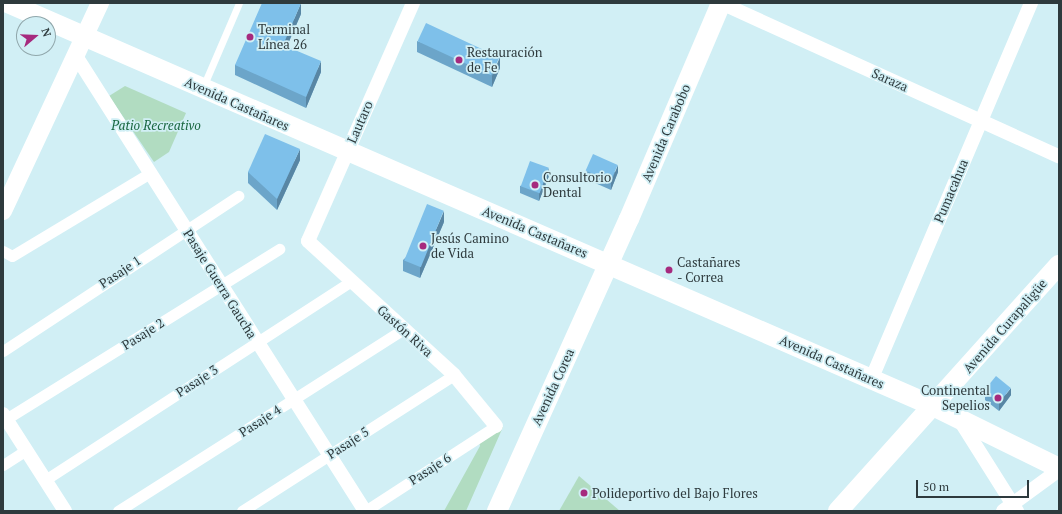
<!DOCTYPE html>
<meta charset="utf-8">
<style>
body{margin:0}
#map{position:relative;width:1062px;height:514px;overflow:hidden;background:#d1eff5;font-family:"PT Serif",serif}
div>[style]{position:absolute}
.green>*{inset:0;background:#b1dcc1}
.service>*{height:7px;margin:-3.5px;padding:0 3.5px;transform-origin:3.5px;border-radius:3.5px;background:#fff}
.pedestrian>*{height:11px;margin:-5.5px;padding:0 5.5px;transform-origin:5.5px;border-radius:5.5px;background:#fff}
.minor>*{height:14px;margin:-7px;padding:0 7px;transform-origin:7px;border-radius:7px;background:#fff}
.tertiary>*{height:18px;margin:-9px;padding:0 9px;transform-origin:9px;border-radius:9px;background:#fff}
.secondary>*{height:20px;margin:-10px;padding:0 10px;transform-origin:10px;border-radius:10px;background:#fff}
.wall>*{inset:0;background:#6ca5c9}
.shaded-wall>*{inset:0;background:#5886a4}
.building>*{inset:0;background:#7ec0ea;transform-origin:0 0}
.dots>*{width:11px;height:11px;translate:-50% -50%;box-sizing:border-box;border:2px solid #d1eff5;border-radius:50%}
span{translate:-50% -50%;white-space:nowrap;text-align:center;line-height:1.15;-webkit-text-stroke:3.5px #d1eff5;paint-order:stroke}
.poi-label{font-size:13px;color:#2e3a3d}
.left{translate:0 -50%;text-align:left}
.right{translate:-100% -50%;text-align:right}
.street-label{font-size:13px;color:#2e3a3d}
.park-label{font-size:13px;color:#1a6741;font-style:italic}
.frame{position:absolute;inset:0;border:4px solid #2e3a3d;pointer-events:none}
.north{position:absolute;left:16px;top:16px;width:40px;height:40px;box-sizing:border-box;background:#d1eff5;border:1px solid #90a7ab;border-radius:50%;rotate:71deg;font-size:11px;font-weight:700;line-height:16px;text-align:center;color:#2e3a3d}
.north::after{content:'';display:block;margin:auto;width:14px;height:18px;background:#a62a7e;clip-path:polygon(50% 0,100% 100%,50% 72%,0 100%)}
.scale{position:absolute;left:916px;top:480px;width:113px;height:18px;box-sizing:border-box;border:2px solid #2e3a3d;border-top:0;padding-left:5px;font-size:12px;line-height:14px;white-space:nowrap;color:#2e3a3d;-webkit-text-stroke:3px #d1eff5;paint-order:stroke}
</style>
<div id="map">
<div class="green">
<i style="clip-path:polygon(125px 86px,186px 113px,169px 152px,154px 162px,109px 96px)"></i>
<i style="clip-path:polygon(494px 427px,503px 427px,466px 511px,444px 511px,480px 446px,479px 441px)"></i>
<i style="clip-path:polygon(579px 476px,620px 511px,559px 511px)"></i>
</div>
<div class="service">
<i style="left:203px;top:87px;width:91px;rotate:-66.8deg"></i>
</div>
<div class="pedestrian">
<i style="left:3px;top:251px;width:10px;rotate:29deg"></i>
<i style="left:12px;top:256px;width:161px;rotate:-31deg"></i>
<i style="left:3px;top:351px;width:282px;rotate:-33.4deg"></i>
<i style="left:6px;top:419px;width:322px;rotate:-31.9deg"></i>
<i style="left:3px;top:465px;width:27px;rotate:-33deg"></i>
<i style="left:45px;top:480px;width:364px;rotate:-33deg"></i>
<i style="left:118px;top:511px;width:337px;rotate:-32.5deg"></i>
<i style="left:242px;top:511px;width:252px;rotate:-32.7deg"></i>
<i style="left:365px;top:511px;width:156px;rotate:-33deg"></i>
</div>
<div class="minor">
<i style="left:413px;top:3px;width:260px;rotate:113.8deg"></i>
<i style="left:308px;top:241px;width:198px;rotate:42.5deg"></i>
<i style="left:454px;top:375px;width:66px;rotate:50.5deg"></i>
<i style="left:721px;top:3px;width:371px;rotate:24.4deg"></i>
<i style="left:76px;top:56px;width:539px;rotate:57.58deg"></i>
<i style="left:871px;top:380px;width:410px;rotate:-67deg"></i>
<i style="left:3px;top:414px;width:115px;rotate:57.4deg"></i>
<i style="left:959px;top:419px;width:109px;rotate:57.8deg"></i>
<i style="left:1003px;top:511px;width:69px;rotate:-36.2deg"></i>
</div>
<div class="tertiary">
<i style="left:3px;top:211px;width:230px;rotate:-65deg"></i>
</div>
<div class="secondary">
<i style="left:8px;top:3px;width:1009px;rotate:23.54deg"></i>
<i style="left:933px;top:406px;width:140px;rotate:26.2deg"></i>
<i style="left:497px;top:511px;width:320px;rotate:-65.7deg"></i>
<i style="left:629px;top:219px;width:235px;rotate:-66.9deg"></i>
<i style="left:838px;top:511px;width:331px;rotate:-48.1deg"></i>
</div>
<div class="wall">
<i style="clip-path:polygon(301px 14px,287px 46px,321px 72px,306px 108px,235px 75px,235px 65px)"></i>
<i style="clip-path:polygon(417px 41px,500px 68px,492px 87px,417px 52px)"></i>
<i style="clip-path:polygon(300px 160px,277px 210px,248px 183px,248px 172px)"></i>
<i style="clip-path:polygon(586px 171px,618px 172px,611px 190px,586px 179px)"></i>
<i style="clip-path:polygon(549px 176px,539px 201px,520px 193px,520px 186px)"></i>
<i style="clip-path:polygon(444px 222px,420px 278px,403px 271px,403px 260px)"></i>
<i style="clip-path:polygon(985px 392px,1011px 395px,999px 411px,985px 400px)"></i>
</div>
<div class="shaded-wall">
<i style="clip-path:polygon(301px 3px,301px 14px,283px 55px,283px 45px)"></i>
<i style="clip-path:polygon(500px 57px,500px 68px,492px 87px,492px 76px)"></i>
<i style="clip-path:polygon(321px 61px,321px 72px,306px 108px,306px 97px)"></i>
<i style="clip-path:polygon(300px 149px,300px 160px,277px 210px,277px 199px)"></i>
<i style="clip-path:polygon(618px 165px,618px 172px,611px 190px,611px 182px)"></i>
<i style="clip-path:polygon(549px 168px,549px 176px,539px 201px,539px 194px)"></i>
<i style="clip-path:polygon(444px 211px,444px 222px,420px 278px,420px 267px)"></i>
<i style="clip-path:polygon(1011px 388px,1011px 395px,999px 411px,999px 403px)"></i>
</div>
<div class="building">
<i style="clip-path:polygon(262px 3px,301px 3px,283px 45px,321px 61px,306px 97px,235px 65px)"></i>
<i style="left:426px;top:23px;width:81px;height:20px;rotate:25deg"></i>
<i style="clip-path:polygon(265px 134px,300px 149px,277px 199px,248px 172px)"></i>
<i style="left:593px;top:154px;width:27px;height:18px;rotate:24deg"></i>
<i style="left:530px;top:161px;width:20px;height:27px;rotate:20deg"></i>
<i style="left:427px;top:204px;width:18px;height:61px;rotate:22deg"></i>
<i style="left:996px;top:376px;width:19px;height:19px;rotate:39deg"></i>
</div>
<div class="dots">
<i style="left:250px;top:37px;background:#a62a7e"></i>
<i style="left:459px;top:60px;background:#a62a7e"></i>
<i style="left:535px;top:185px;background:#a62a7e"></i>
<i style="left:423px;top:246px;background:#a62a7e"></i>
<i style="left:669px;top:270px;background:#a62a7e"></i>
<i style="left:998px;top:398px;background:#a62a7e"></i>
<i style="left:584px;top:493px;background:#a62a7e"></i>
</div>
<div class="poi-label">
<span class="left" style="left:258px;top:37px">Terminal<br>Línea 26</span>
<span class="left" style="left:467px;top:60px">Restauración<br>de Fe</span>
<span class="left" style="left:543px;top:185px">Consultorio<br>Dental</span>
<span class="left" style="left:431px;top:246px">Jesús Camino<br>de Vida</span>
<span class="left" style="left:677px;top:270px">Castañares<br>- Correa</span>
<span class="right" style="left:990px;top:398px">Continental<br>Sepelios</span>
<span class="left" style="left:592px;top:493px">Polideportivo del Bajo Flores</span>
</div>
<div class="street-label">
<span style="left:890px;top:80px;rotate:24deg">Saraza</span>
<span style="left:237px;top:104px;rotate:24deg">Avenida Castañares</span>
<span style="left:360px;top:122px;rotate:-66deg">Lautaro</span>
<span style="left:666px;top:133px;rotate:-67deg">Avenida Carabobo</span>
<span style="left:951px;top:191px;rotate:-67deg">Pumacahua</span>
<span style="left:535px;top:232px;rotate:23deg">Avenida Castañares</span>
<span style="left:120px;top:272px;rotate:-34deg">Pasaje 1</span>
<span style="left:220px;top:284px;rotate:58deg">Pasaje Guerra Gaucha</span>
<span style="left:1005px;top:326px;rotate:-49deg">Avenida Curapaligüe</span>
<span style="left:405px;top:331px;rotate:42deg">Gastón Riva</span>
<span style="left:143px;top:334px;rotate:-32deg">Pasaje 2</span>
<span style="left:832px;top:362px;rotate:24deg">Avenida Castañares</span>
<span style="left:197px;top:381px;rotate:-33deg">Pasaje 3</span>
<span style="left:553px;top:387px;rotate:-65deg">Avenida Corea</span>
<span style="left:260px;top:421px;rotate:-33deg">Pasaje 4</span>
<span style="left:348px;top:443px;rotate:-33deg">Pasaje 5</span>
<span style="left:430px;top:469px;rotate:-33deg">Pasaje 6</span>
</div>
<div class="park-label">
<span style="left:156px;top:125px">Patio Recreativo</span>
</div>
<div class="frame"></div>
<div class="north">N</div>
<div class="scale">50 m</div>
</div>
